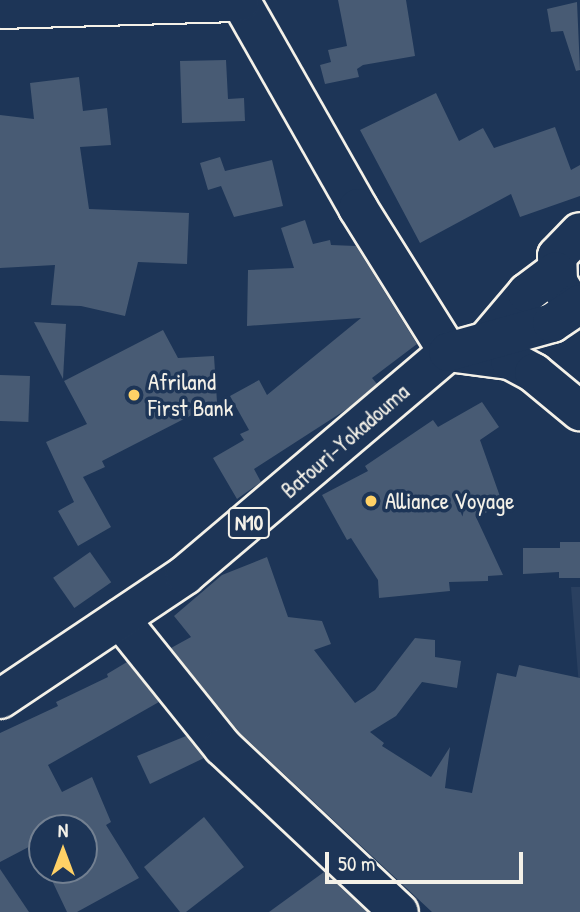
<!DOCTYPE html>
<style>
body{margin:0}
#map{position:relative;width:580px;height:912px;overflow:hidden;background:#1d3557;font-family:"Patrick Hand",sans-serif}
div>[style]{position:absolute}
.built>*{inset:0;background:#2a4060}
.building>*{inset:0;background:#485b74;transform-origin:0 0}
.roads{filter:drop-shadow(2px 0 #f4f1e8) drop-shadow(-2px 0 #f4f1e8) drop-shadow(0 2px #f4f1e8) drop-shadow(0 -2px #f4f1e8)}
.minor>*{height:38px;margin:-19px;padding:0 19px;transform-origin:19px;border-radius:19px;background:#1d3557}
.highway>*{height:38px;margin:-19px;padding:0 19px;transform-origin:19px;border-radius:19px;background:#1d3557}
.dots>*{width:19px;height:19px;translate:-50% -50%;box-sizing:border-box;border:4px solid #1d3557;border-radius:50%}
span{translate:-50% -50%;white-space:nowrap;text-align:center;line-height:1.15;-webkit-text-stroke:7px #1d3557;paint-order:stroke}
.shield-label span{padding:2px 5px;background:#1d3557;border:2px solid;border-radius:5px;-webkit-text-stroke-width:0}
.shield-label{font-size:21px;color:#f4f1e8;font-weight:700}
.poi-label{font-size:23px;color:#f4f1e8}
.left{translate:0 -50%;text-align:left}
.street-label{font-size:23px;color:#f4f1e8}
.north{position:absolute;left:28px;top:814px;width:70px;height:70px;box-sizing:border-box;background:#1d3557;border:2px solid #738091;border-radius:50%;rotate:0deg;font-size:19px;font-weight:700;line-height:28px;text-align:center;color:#f4f1e8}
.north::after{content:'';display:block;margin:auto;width:24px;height:32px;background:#ffd166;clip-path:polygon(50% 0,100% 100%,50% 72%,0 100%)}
.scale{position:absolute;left:325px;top:852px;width:198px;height:32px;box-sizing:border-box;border:4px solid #f4f1e8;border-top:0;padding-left:9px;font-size:21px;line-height:24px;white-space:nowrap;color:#f4f1e8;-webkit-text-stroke:5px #1d3557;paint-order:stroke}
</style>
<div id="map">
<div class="built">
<i style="clip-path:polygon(571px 587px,580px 587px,580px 699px)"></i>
</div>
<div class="building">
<i style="clip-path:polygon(338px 0,406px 0,415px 56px,363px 65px,357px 69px,359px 77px,325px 84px,320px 65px,331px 62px,328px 50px,347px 46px)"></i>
<i style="clip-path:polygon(577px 2px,580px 70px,576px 71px,563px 31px,551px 32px,547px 9px)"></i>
<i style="clip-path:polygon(226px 60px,228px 99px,244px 98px,245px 121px,182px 123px,180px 61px)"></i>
<i style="clip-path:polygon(79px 77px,83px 111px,107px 108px,111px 145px,80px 147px,89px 209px,189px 213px,187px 264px,138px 262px,125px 316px,81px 306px,51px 305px,55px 265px,0 268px,0 115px,34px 119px,30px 83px)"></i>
<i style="clip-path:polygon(436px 93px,459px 141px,483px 128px,494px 148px,555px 127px,571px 170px,580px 165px,580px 196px,520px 217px,511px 194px,420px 243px,360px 130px)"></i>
<i style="clip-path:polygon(220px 157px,225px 171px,272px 160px,283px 206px,234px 217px,221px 186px,208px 190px,200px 163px)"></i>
<i style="clip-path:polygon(305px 220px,313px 244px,330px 240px,331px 245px,356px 246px,417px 344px,372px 378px,377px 384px,347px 409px,254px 469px,261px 482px,237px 499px,213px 458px,244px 440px,240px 434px,249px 430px,230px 396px,259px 380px,267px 395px,361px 318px,247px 326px,248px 270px,294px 268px,281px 228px)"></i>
<i style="clip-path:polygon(34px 322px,66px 324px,63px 379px)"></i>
<i style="clip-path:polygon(163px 330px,178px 358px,214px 356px,217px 402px,102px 461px,105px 467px,83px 477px,111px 527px,78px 546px,58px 511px,74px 502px,46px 442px,87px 424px,64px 381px)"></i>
<i style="left:0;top:375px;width:30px;height:46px;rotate:2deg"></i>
<i style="clip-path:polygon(482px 402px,499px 427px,480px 440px,503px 505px,476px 517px,503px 575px,488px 576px,488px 581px,449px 582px,450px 591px,379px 598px,378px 580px,351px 538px,347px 540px,322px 495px,368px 471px,365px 466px,433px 420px,438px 427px)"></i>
<i style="clip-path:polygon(560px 542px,580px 542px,580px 578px,559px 578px,559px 572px,523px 574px,523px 548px,560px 548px)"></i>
<i style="left:90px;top:552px;width:37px;height:45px;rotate:55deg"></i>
<i style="clip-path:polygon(267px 557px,288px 617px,322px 621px,331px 644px,314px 650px,355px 703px,375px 690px,415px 638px,435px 640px,435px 657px,461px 661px,457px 688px,422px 682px,396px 716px,370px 732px,384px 743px,382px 746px,431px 777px,450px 747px,445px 788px,472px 793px,497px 673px,516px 677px,519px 665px,580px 678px,580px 912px,432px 912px,239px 732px,171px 648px,191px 637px,174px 616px,222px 575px)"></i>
<i style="clip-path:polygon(127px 662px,159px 702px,48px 765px,62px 792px,92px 777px,111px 822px,106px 825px,139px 878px,77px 912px,67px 912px,47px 870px,84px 870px,84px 828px,42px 828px,42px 840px,0 862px,0 733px,58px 706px,56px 702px,108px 677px,107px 674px)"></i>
<i style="clip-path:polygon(186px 736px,204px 758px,150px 784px,137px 756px)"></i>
<i style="clip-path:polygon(204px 817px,244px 867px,186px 912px,180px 912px,144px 867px)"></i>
<i style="clip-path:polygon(0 869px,29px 912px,0 912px)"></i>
<i style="clip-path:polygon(324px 872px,367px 912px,269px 912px)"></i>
</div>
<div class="roads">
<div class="minor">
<i style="left:240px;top:0;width:239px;rotate:60.4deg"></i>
<i style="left:358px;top:208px;width:170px;rotate:58deg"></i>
<i style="left:448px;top:352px;width:63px;rotate:7.4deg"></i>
<i style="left:510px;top:360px;width:27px;rotate:28deg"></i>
<i style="left:534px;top:373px;width:60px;rotate:39.6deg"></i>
<i style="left:0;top:9px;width:240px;rotate:-1.7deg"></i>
<i style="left:120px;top:619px;width:164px;rotate:51.2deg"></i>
<i style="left:223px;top:747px;width:241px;rotate:43.2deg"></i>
</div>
<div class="highway">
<i style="left:564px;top:292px;width:12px;rotate:-121deg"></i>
<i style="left:558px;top:282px;width:26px;rotate:-92deg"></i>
<i style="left:557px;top:256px;width:33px;rotate:-46deg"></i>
<i style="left:489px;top:338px;width:59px;rotate:-49.8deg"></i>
<i style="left:527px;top:293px;width:36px;rotate:-37deg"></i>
<i style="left:0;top:699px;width:223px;rotate:-33.8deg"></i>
<i style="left:185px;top:575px;width:345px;rotate:-40.3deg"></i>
<i style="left:448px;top:352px;width:108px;rotate:-15.6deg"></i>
<i style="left:552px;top:323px;width:34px;rotate:-34deg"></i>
</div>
</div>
<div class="dots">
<i style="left:134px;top:395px;background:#ffd166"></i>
<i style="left:371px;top:501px;background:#ffd166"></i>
</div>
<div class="shield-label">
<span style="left:249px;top:523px">N10</span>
</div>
<div class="poi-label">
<span class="left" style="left:148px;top:395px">Afriland<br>First Bank</span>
<span class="left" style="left:385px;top:501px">Alliance Voyage</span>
</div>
<div class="street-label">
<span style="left:345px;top:441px;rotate:-41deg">Batouri-Yokadouma</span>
</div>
<div class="north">N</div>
<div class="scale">50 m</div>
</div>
